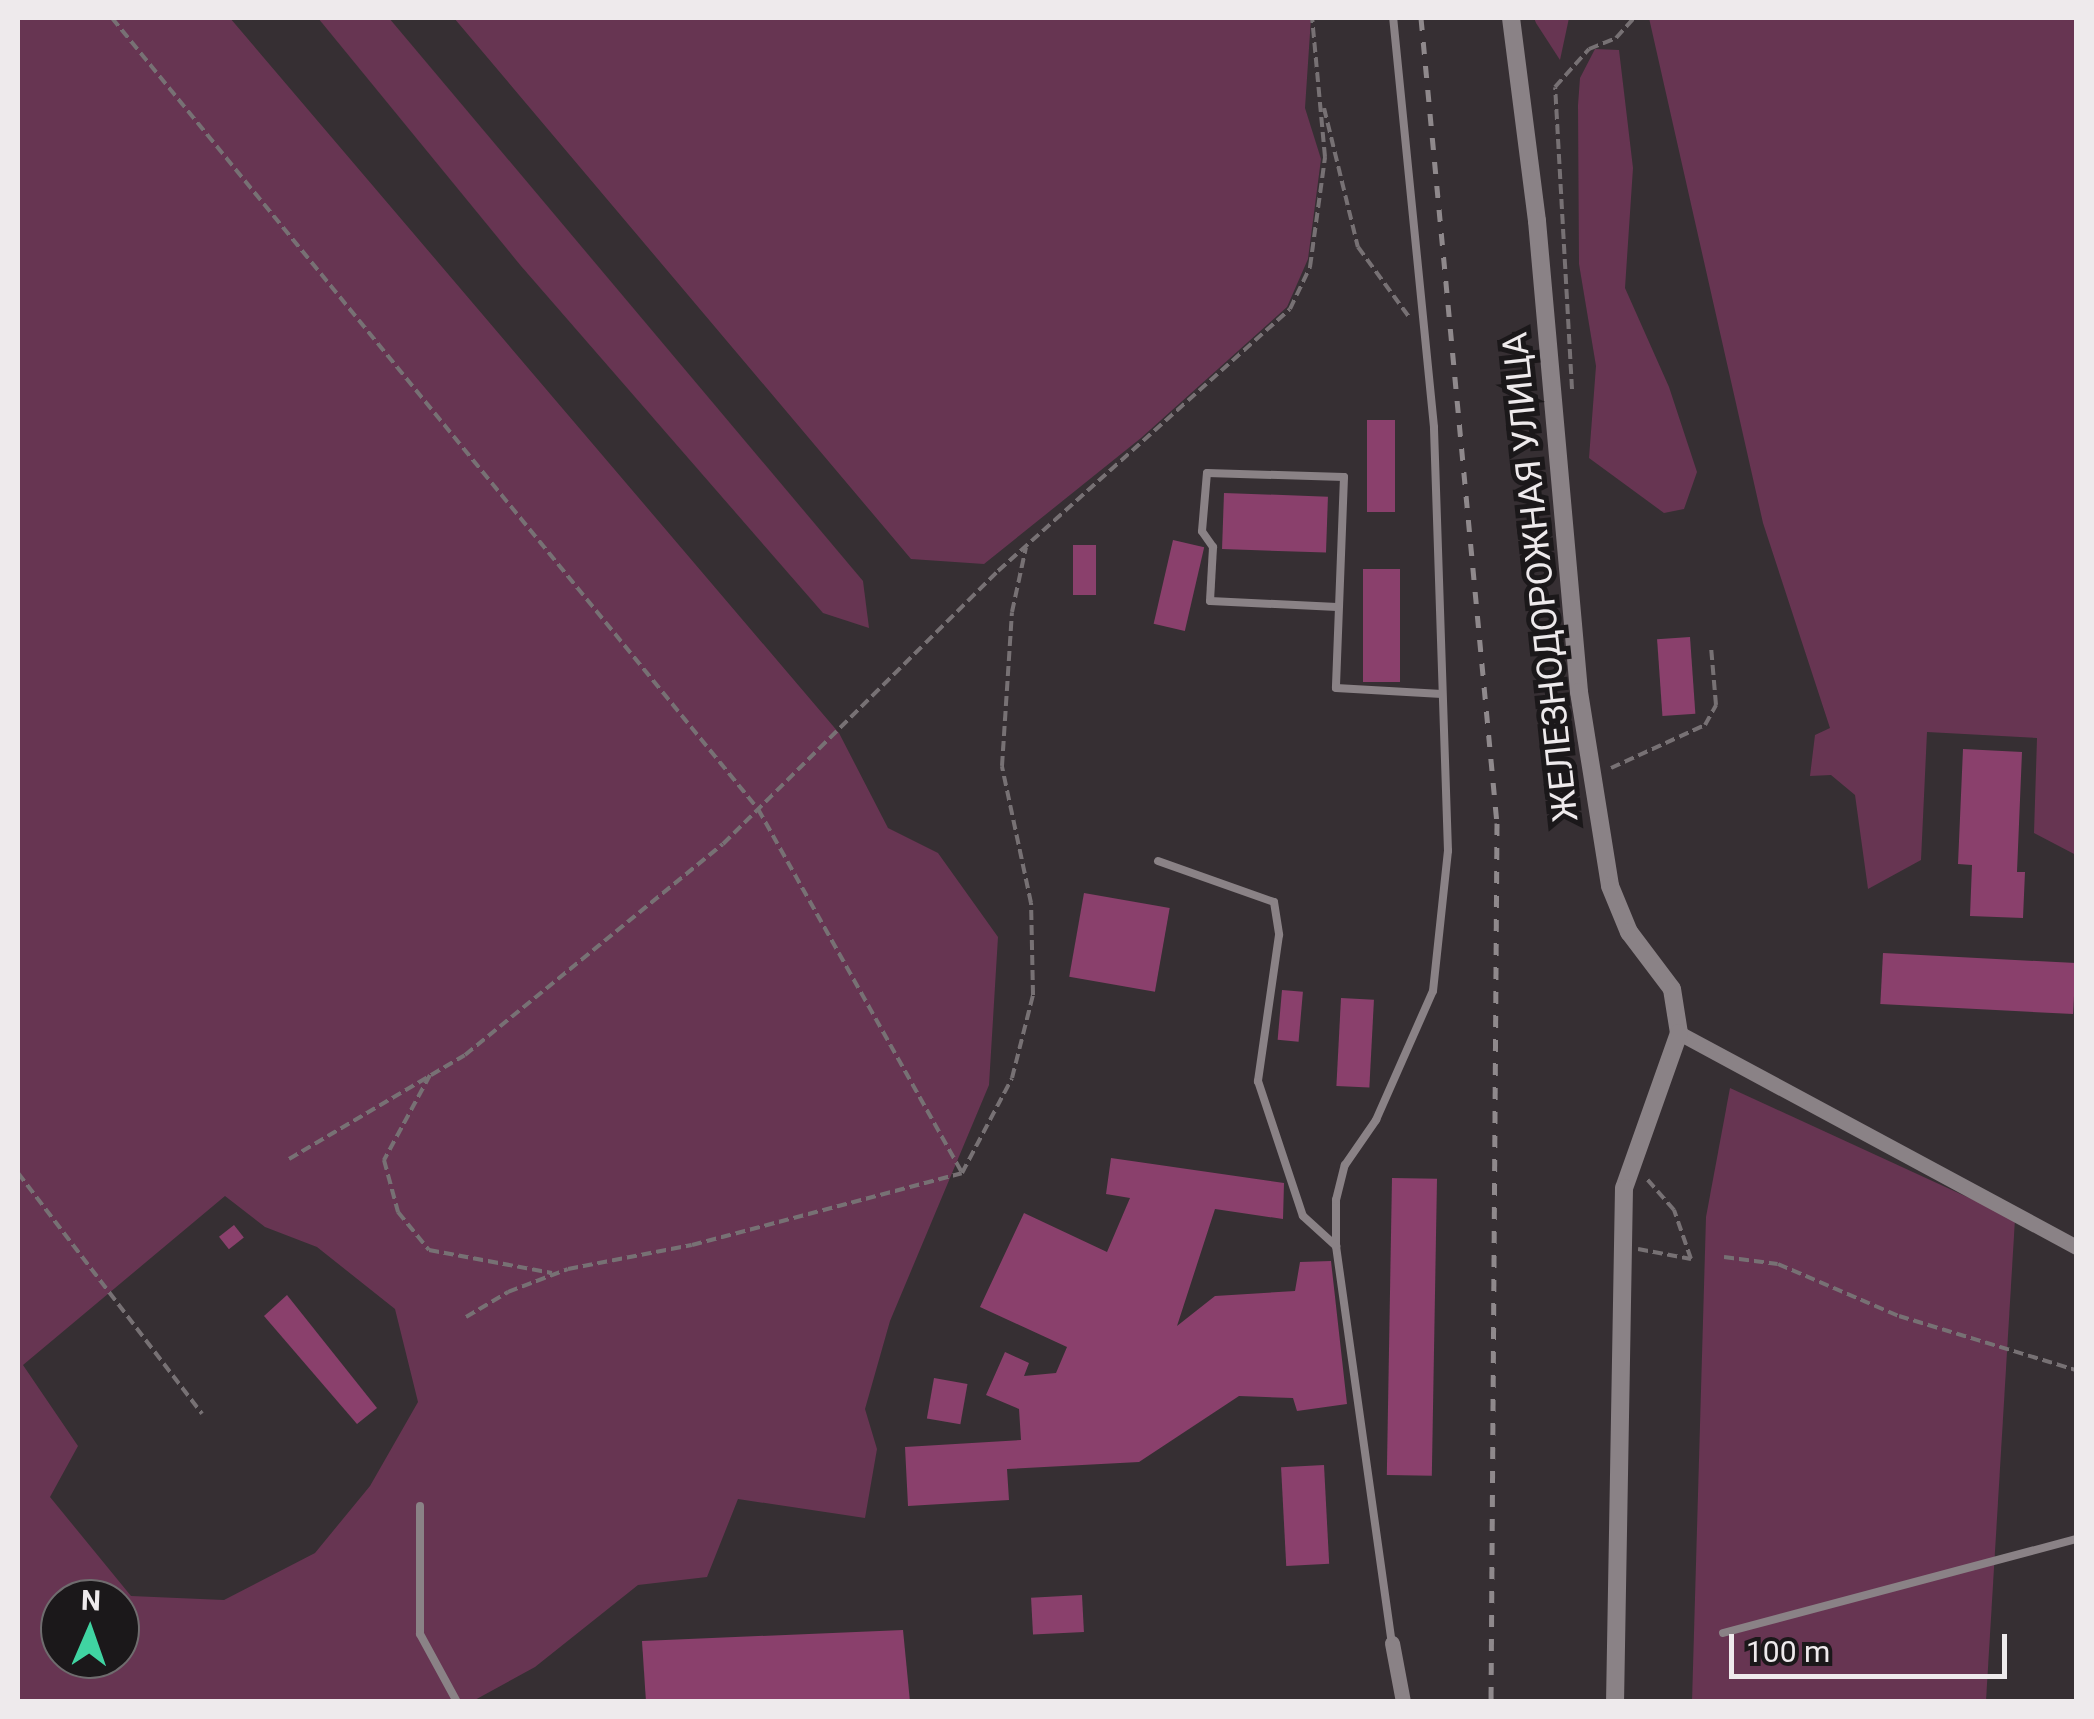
<!DOCTYPE html>
<meta charset="utf-8">
<style>
body{margin:0}
#map{position:relative;width:2094px;height:1719px;overflow:hidden;background:#362f33;font-family:Roboto,sans-serif}
div>[style]{position:absolute}
.green>*{inset:0;background:#673552}
.building>*{inset:0;background:#8a406c;transform-origin:0 0}
.path>*{height:4px;margin-top:-2px;transform-origin:0;background:repeating-linear-gradient(90deg,#777174 0 10px,transparent 0 15px)}
.service>*{height:8px;margin:-4px;padding:0 4px;transform-origin:4px;border-radius:4px;background:#8a8286}
.minor>*{height:15px;margin:-7.5px;padding:0 7.5px;transform-origin:7.5px;border-radius:7.5px;background:#8a8286}
.tertiary>*{height:18px;margin:-9px;padding:0 9px;transform-origin:9px;border-radius:9px;background:#8a8286}
.rail>*{height:5px;margin-top:-2.5px;transform-origin:0;background:repeating-linear-gradient(90deg,#8f898c 0 12px,transparent 0 24px)}
span{translate:-50% -50%;white-space:nowrap;text-align:center;line-height:1.15;-webkit-text-stroke:10px #1b181a;paint-order:stroke}
.street-label{font-size:35px;color:#eeeaec}
.frame{position:absolute;inset:0;border:20px solid #eeeaec;pointer-events:none}
.north{position:absolute;left:40px;top:1579px;width:100px;height:100px;box-sizing:border-box;background:#1b181a;border:2px solid #6f6c6e;border-radius:50%;rotate:2deg;font-size:28px;font-weight:700;line-height:40px;text-align:center;color:#eeeaec}
.north::after{content:'';display:block;margin:auto;width:35px;height:45px;background:#40d4a2;clip-path:polygon(50% 0,100% 100%,50% 72%,0 100%)}
.scale{position:absolute;left:1729px;top:1634px;width:278px;height:45px;box-sizing:border-box;border:5px solid #eeeaec;border-top:0;padding-left:12px;font-size:30px;line-height:35px;white-space:nowrap;color:#eeeaec;-webkit-text-stroke:8px #1b181a;paint-order:stroke}
</style>
<div id="map">
<div class="green">
<i style="clip-path:polygon(evenodd,18px 18px,230px 18px,839px 733px,888px 828px,938px 853px,998px 937px,989px 1085px,890px 1321px,865px 1409px,877px 1449px,865px 1518px,738px 1499px,707px 1577px,638px 1585px,535px 1667px,473px 1701px,18px 1701px,18px 18px,225px 1196px,265px 1227px,317px 1247px,395px 1309px,418px 1402px,370px 1486px,315px 1553px,224px 1600px,131px 1596px,50px 1497px,78px 1446px,23px 1365px,225px 1196px,18px 18px,60px 1599px,120px 1599px,120px 1659px,60px 1659px,60px 1599px)"></i>
<i style="clip-path:polygon(318px 18px,389px 18px,863px 581px,869px 628px,823px 613px,521px 266px)"></i>
<i style="clip-path:polygon(454px 18px,1311px 18px,1305px 108px,1321px 159px,1308px 259px,1287px 307px,1141px 438px,984px 564px,911px 559px)"></i>
<i style="clip-path:polygon(1534px 18px,1569px 18px,1560px 60px,1536px 23px)"></i>
<i style="clip-path:polygon(1649px 18px,2076px 18px,2076px 855px,2034px 833px,2037px 738px,1927px 732px,1921px 860px,1868px 889px,1855px 795px,1831px 775px,1810px 776px,1815px 735px,1830px 728px,1763px 523px)"></i>
<i style="clip-path:polygon(1595px 49px,1619px 50px,1633px 168px,1625px 288px,1669px 387px,1697px 472px,1684px 509px,1664px 513px,1589px 458px,1596px 366px,1579px 264px,1578px 105px,1580px 78px)"></i>
<i style="clip-path:polygon(1730px 1088px,2015px 1219px,1986px 1701px,1692px 1702px,1706px 1217px)"></i>
</div>
<div class="building">
<i style="left:1367px;top:420px;width:28px;height:92px"></i>
<i style="left:1224px;top:493px;width:104px;height:56px;rotate:2deg"></i>
<i style="left:1173px;top:540px;width:32px;height:86px;rotate:13deg"></i>
<i style="left:1073px;top:545px;width:23px;height:50px"></i>
<i style="left:1363px;top:569px;width:37px;height:113px"></i>
<i style="left:1690px;top:637px;width:77px;height:33px;rotate:86deg"></i>
<i style="clip-path:polygon(1963px 749px,2022px 752px,2017px 872px,2025px 872px,2023px 918px,1970px 916px,1972px 865px,1958px 864px)"></i>
<i style="left:1084px;top:893px;width:87px;height:85px;rotate:10deg"></i>
<i style="left:1883px;top:953px;width:193px;height:51px;rotate:3deg"></i>
<i style="left:1282px;top:990px;width:21px;height:50px;rotate:5deg"></i>
<i style="left:1341px;top:998px;width:33px;height:88px;rotate:3deg"></i>
<i style="clip-path:polygon(1111px 1158px,1284px 1183px,1283px 1219px,1215px 1209px,1177px 1326px,1215px 1296px,1295px 1291px,1300px 1262px,1331px 1261px,1347px 1404px,1297px 1411px,1293px 1398px,1239px 1396px,1139px 1462px,1007px 1469px,1009px 1500px,908px 1506px,905px 1447px,1021px 1440px,1019px 1409px,986px 1395px,1005px 1352px,1029px 1363px,1024px 1376px,1056px 1373px,1067px 1347px,980px 1307px,1024px 1213px,1107px 1252px,1130px 1198px,1106px 1194px)"></i>
<i style="left:1392px;top:1178px;width:45px;height:297px;rotate:1deg"></i>
<i style="left:234px;top:1225px;width:16px;height:19px;rotate:52deg"></i>
<i style="clip-path:polygon(287px 1295px,377px 1408px,357px 1424px,264px 1316px)"></i>
<i style="left:934px;top:1378px;width:34px;height:41px;rotate:10deg"></i>
<i style="left:1324px;top:1465px;width:99px;height:43px;rotate:87deg"></i>
<i style="left:1082px;top:1595px;width:37px;height:51px;rotate:87deg"></i>
<i style="clip-path:polygon(903px 1630px,910px 1702px,646px 1702px,642px 1641px)"></i>
</div>
<div class="path">
<i style="left:112px;top:18px;width:1021px;rotate:50.76deg"></i>
<i style="left:758px;top:809px;width:417px;rotate:60.7deg"></i>
<i style="left:1324px;top:108px;width:143px;rotate:76.3deg"></i>
<i style="left:1358px;top:247px;width:87px;rotate:53.9deg"></i>
<i style="left:1572px;top:389px;width:302px;rotate:-93.2deg"></i>
<i style="left:1555px;top:87px;width:51px;rotate:-48.2deg"></i>
<i style="left:1589px;top:49px;width:29px;rotate:-22deg"></i>
<i style="left:1616px;top:38px;width:27px;rotate:-48deg"></i>
<i style="left:1611px;top:768px;width:103px;rotate:-24.6deg"></i>
<i style="left:1705px;top:725px;width:23px;rotate:-61deg"></i>
<i style="left:1716px;top:705px;width:58px;rotate:-94.9deg"></i>
<i style="left:430px;top:1075px;width:97px;rotate:118.4deg"></i>
<i style="left:384px;top:1160px;width:54px;rotate:74.9deg"></i>
<i style="left:398px;top:1212px;width:49px;rotate:50.8deg"></i>
<i style="left:429px;top:1250px;width:125px;rotate:10.6deg"></i>
<i style="left:289px;top:1159px;width:204px;rotate:-30.6deg"></i>
<i style="left:465px;top:1055px;width:333px;rotate:-39.3deg"></i>
<i style="left:723px;top:844px;width:387px;rotate:-44.8deg"></i>
<i style="left:998px;top:571px;width:392px;rotate:-41.9deg"></i>
<i style="left:1290px;top:309px;width:47px;rotate:-64.5deg"></i>
<i style="left:1310px;top:267px;width:111px;rotate:-82.2deg"></i>
<i style="left:1325px;top:157px;width:140px;rotate:-95.3deg"></i>
<i style="left:18px;top:1173px;width:303px;rotate:52.6deg"></i>
<i style="left:1638px;top:1249px;width:54px;rotate:10.7deg"></i>
<i style="left:1691px;top:1259px;width:52px;rotate:-109.1deg"></i>
<i style="left:1674px;top:1210px;width:41px;rotate:-131.1deg"></i>
<i style="left:1724px;top:1257px;width:54px;rotate:7.4deg"></i>
<i style="left:1778px;top:1264px;width:132px;rotate:23.3deg"></i>
<i style="left:1899px;top:1316px;width:185px;rotate:17deg"></i>
<i style="left:466px;top:1317px;width:49px;rotate:-30.8deg"></i>
<i style="left:508px;top:1292px;width:64px;rotate:-21deg"></i>
<i style="left:568px;top:1269px;width:126px;rotate:-11deg"></i>
<i style="left:692px;top:1245px;width:279px;rotate:-14.9deg"></i>
<i style="left:962px;top:1173px;width:107px;rotate:-62.2deg"></i>
<i style="left:1012px;top:1078px;width:86px;rotate:-75.8deg"></i>
<i style="left:1033px;top:995px;width:92px;rotate:-91.2deg"></i>
<i style="left:1031px;top:903px;width:140px;rotate:-102deg"></i>
<i style="left:1002px;top:766px;width:154px;rotate:-86.3deg"></i>
<i style="left:1012px;top:612px;width:66px;rotate:-77.8deg"></i>
</div>
<div class="service">
<i style="left:1337px;top:607px;width:127px;rotate:-177.3deg"></i>
<i style="left:1210px;top:601px;width:54px;rotate:-86.8deg"></i>
<i style="left:1213px;top:547px;width:19px;rotate:-125deg"></i>
<i style="left:1202px;top:531px;width:58px;rotate:-85.1deg"></i>
<i style="left:1207px;top:473px;width:137px;rotate:1.7deg"></i>
<i style="left:1344px;top:477px;width:211px;rotate:92.2deg"></i>
<i style="left:1336px;top:688px;width:106px;rotate:3.2deg"></i>
<i style="left:1158px;top:861px;width:123px;rotate:19.5deg"></i>
<i style="left:1274px;top:902px;width:33px;rotate:81deg"></i>
<i style="left:1279px;top:935px;width:148px;rotate:98.2deg"></i>
<i style="left:1258px;top:1081px;width:142px;rotate:71.6deg"></i>
<i style="left:1303px;top:1216px;width:45px;rotate:42.3deg"></i>
<i style="left:1336px;top:1246px;width:401px;rotate:82deg"></i>
<i style="left:1336px;top:1246px;width:46px;rotate:-90deg"></i>
<i style="left:1336px;top:1200px;width:36px;rotate:-76deg"></i>
<i style="left:1345px;top:1165px;width:55px;rotate:-55.4deg"></i>
<i style="left:1376px;top:1120px;width:141px;rotate:-66.2deg"></i>
<i style="left:1433px;top:991px;width:141px;rotate:-83.9deg"></i>
<i style="left:1448px;top:851px;width:424px;rotate:-91.9deg"></i>
<i style="left:1434px;top:427px;width:411px;rotate:-95.7deg"></i>
<i style="left:420px;top:1506px;width:128px;rotate:90deg"></i>
<i style="left:420px;top:1634px;width:77px;rotate:61.4deg"></i>
<i style="left:1723px;top:1633px;width:365px;rotate:-14.9deg"></i>
</div>
<div class="minor">
<i style="left:1679px;top:1033px;width:451px;rotate:28.3deg"></i>
<i style="left:1392px;top:1643px;width:60px;rotate:79.4deg"></i>
</div>
<div class="tertiary">
<i style="left:1511px;top:18px;width:205px;rotate:82.7deg"></i>
<i style="left:1537px;top:221px;width:473px;rotate:84.9deg"></i>
<i style="left:1579px;top:692px;width:196px;rotate:80.9deg"></i>
<i style="left:1610px;top:886px;width:50px;rotate:67.6deg"></i>
<i style="left:1629px;top:932px;width:71px;rotate:53deg"></i>
<i style="left:1672px;top:989px;width:45px;rotate:81deg"></i>
<i style="left:1679px;top:1033px;width:164px;rotate:109.5deg"></i>
<i style="left:1624px;top:1188px;width:514px;rotate:91deg"></i>
</div>
<div class="rail">
<i style="left:1421px;top:18px;width:809px;rotate:84.61deg"></i>
<i style="left:1497px;top:823px;width:879px;rotate:90.39deg"></i>
</div>
<div class="street-label">
<span style="left:1541px;top:577px;rotate:-96deg">ЖЕЛЕЗНОДОРОЖНАЯ УЛИЦА</span>
</div>
<div class="frame"></div>
<div class="north">N</div>
<div class="scale">100 m</div>
</div>
